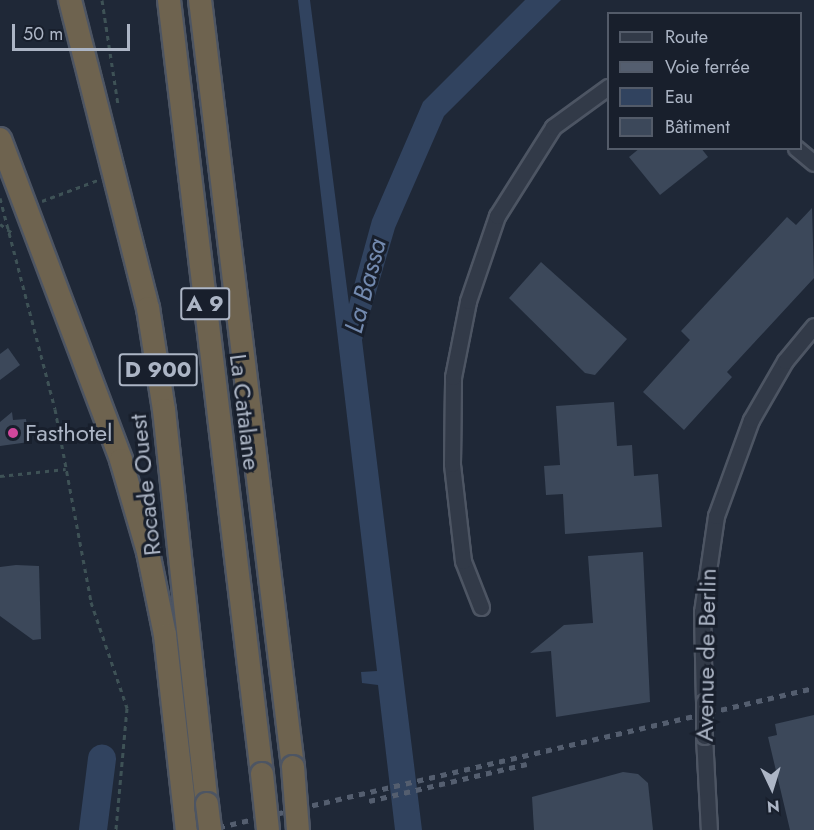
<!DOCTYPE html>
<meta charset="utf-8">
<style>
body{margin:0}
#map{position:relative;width:814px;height:830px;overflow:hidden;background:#1f2837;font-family:Jost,sans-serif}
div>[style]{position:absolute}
.water>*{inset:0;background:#31435f}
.river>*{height:28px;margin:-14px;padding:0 14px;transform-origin:14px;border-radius:14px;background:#31435f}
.building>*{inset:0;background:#3c485a}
.path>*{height:3px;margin-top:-1.5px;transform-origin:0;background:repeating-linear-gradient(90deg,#3e5256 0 4.5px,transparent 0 9px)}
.roads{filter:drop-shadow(2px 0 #4d5563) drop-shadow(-2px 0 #4d5563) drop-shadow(0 2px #4d5563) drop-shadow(0 -2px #4d5563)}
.minor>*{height:15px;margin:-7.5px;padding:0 7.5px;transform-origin:7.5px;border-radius:7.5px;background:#323a48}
.highway>*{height:22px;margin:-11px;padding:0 11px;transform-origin:11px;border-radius:11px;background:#6e634f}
.rail>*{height:4.5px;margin-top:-2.25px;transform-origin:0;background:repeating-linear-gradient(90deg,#545e6f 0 6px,transparent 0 12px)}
.bridges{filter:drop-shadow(2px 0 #4d5563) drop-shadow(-2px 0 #4d5563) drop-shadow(0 2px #4d5563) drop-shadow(0 -2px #4d5563)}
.minor-bridge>*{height:15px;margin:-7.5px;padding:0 7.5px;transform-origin:7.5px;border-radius:7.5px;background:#323a48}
.highway-bridge>*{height:22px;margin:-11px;padding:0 11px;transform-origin:11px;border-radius:11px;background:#6e634f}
.dots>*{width:16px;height:16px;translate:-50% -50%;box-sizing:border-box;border:3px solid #181f2c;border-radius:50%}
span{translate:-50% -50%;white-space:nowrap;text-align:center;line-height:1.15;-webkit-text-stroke:6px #181f2c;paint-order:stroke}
.shield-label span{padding:2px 4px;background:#181f2c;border:2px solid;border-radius:4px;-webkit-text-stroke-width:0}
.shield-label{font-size:22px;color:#acb5c5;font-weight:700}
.street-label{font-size:24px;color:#acb5c5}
.poi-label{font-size:24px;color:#acb5c5}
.left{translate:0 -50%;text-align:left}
.water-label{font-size:26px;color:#738aaf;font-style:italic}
.legend{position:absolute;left:607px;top:12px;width:195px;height:138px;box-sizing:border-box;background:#181f2c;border:2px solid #535b69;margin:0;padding:8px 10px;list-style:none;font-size:18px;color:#acb5c5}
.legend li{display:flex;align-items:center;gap:12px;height:30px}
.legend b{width:30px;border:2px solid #535b69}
.north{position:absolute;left:742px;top:758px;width:60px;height:60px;-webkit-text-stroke:4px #181f2c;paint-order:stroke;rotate:176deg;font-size:16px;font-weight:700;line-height:24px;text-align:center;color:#acb5c5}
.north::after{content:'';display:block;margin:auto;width:21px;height:27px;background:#acb5c5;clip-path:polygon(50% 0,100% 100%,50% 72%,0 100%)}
.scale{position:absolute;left:12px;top:24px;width:118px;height:27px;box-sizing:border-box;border:3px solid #acb5c5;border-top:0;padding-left:8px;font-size:18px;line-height:21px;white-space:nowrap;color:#acb5c5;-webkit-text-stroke:4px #181f2c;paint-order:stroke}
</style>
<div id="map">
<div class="water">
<i style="clip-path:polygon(298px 0,310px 0,349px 304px,372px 220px,423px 102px,525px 0,561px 0,444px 116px,395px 228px,362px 340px,422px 830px,395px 830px,378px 685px,362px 683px,361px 672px,377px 671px)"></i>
</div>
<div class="river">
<i style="left:93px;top:830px;width:72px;rotate:-82.8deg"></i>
</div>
<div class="building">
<i style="clip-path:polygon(640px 148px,701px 148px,708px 157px,660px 195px,629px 157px)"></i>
<i style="clip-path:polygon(812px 208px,814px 278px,727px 372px,732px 377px,684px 430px,643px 392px,690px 340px,681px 331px,787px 217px,796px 225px)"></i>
<i style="clip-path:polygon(541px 262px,627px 339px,595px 375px,585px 373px,509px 298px)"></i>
<i style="clip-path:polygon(8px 348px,20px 365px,0 380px,0 354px)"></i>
<i style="clip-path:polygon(614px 402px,617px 446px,632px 445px,634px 476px,658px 474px,662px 527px,565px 534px,563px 494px,546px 495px,544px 466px,560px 465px,556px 406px)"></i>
<i style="clip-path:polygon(12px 412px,13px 420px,26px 419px,29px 442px,0 446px,0 422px)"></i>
<i style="clip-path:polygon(643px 552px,650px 702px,556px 717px,551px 651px,530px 653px,564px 625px,593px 623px,588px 556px)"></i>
<i style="clip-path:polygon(16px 565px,39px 566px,41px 639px,33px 640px,0 616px,0 567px)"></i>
<i style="clip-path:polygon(814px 715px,814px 830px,790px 830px,768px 737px,777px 735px,775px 724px)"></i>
<i style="clip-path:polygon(623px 772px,638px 774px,648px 783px,653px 830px,534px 830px,532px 797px)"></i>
</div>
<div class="path">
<i style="left:102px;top:0;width:106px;rotate:81.3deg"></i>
<i style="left:0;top:198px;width:218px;rotate:75.4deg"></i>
<i style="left:55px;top:409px;width:196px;rotate:79.4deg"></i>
<i style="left:91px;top:602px;width:112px;rotate:71.2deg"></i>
<i style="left:127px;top:708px;width:122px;rotate:95.2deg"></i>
<i style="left:42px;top:201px;width:60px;rotate:-20.6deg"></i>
<i style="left:0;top:224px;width:14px;rotate:36deg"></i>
<i style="left:0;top:476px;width:66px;rotate:-6.1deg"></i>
</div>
<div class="roads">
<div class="minor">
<i style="left:796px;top:148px;width:23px;rotate:40deg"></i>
<i style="left:481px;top:607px;width:49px;rotate:-111.4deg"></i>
<i style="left:463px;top:561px;width:98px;rotate:-96.5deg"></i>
<i style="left:452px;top:464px;width:87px;rotate:-89.3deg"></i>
<i style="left:453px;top:377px;width:77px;rotate:-78.8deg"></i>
<i style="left:468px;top:301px;width:90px;rotate:-71.2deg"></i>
<i style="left:497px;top:216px;width:105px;rotate:-57.8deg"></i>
<i style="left:553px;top:127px;width:68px;rotate:-36deg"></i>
<i style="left:704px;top:702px;width:90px;rotate:-91.3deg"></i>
<i style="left:702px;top:612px;width:97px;rotate:-81.7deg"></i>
<i style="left:716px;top:516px;width:102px;rotate:-70deg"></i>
<i style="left:751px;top:420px;width:68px;rotate:-60deg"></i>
<i style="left:785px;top:361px;width:45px;rotate:-50.4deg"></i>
<i style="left:704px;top:736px;width:94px;rotate:87deg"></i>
</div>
<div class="highway">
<i style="left:70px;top:0;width:318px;rotate:75.8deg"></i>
<i style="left:148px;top:308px;width:103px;rotate:81.1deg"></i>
<i style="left:164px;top:410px;width:396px;rotate:83.8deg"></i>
<i style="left:169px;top:0;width:780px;rotate:83.15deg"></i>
<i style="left:200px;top:0;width:773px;rotate:83.09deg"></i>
<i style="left:0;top:139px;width:343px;rotate:69.3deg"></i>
<i style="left:121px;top:460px;width:96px;rotate:73.6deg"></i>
<i style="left:148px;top:552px;width:85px;rotate:78.4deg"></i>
<i style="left:165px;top:635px;width:196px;rotate:83.6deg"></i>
</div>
</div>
<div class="rail">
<i style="left:369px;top:801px;width:162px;rotate:-13.2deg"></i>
<i style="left:207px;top:830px;width:623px;rotate:-13.17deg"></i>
</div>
<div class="bridges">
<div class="minor-bridge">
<i style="left:704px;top:702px;width:34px;rotate:90deg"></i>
</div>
<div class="highway-bridge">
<i style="left:293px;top:767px;width:63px;rotate:85.5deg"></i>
<i style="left:262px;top:774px;width:56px;rotate:83.9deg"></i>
<i style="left:207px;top:804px;width:26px;rotate:83deg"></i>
</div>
</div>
<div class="dots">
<i style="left:13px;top:433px;background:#d1479c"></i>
</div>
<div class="shield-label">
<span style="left:205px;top:304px">A 9</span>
<span style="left:158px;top:370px">D 900</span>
</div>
<div class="street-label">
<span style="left:245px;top:412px;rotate:83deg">La Catalane</span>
<span style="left:145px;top:485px;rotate:-96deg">Rocade Ouest</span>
<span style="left:706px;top:655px;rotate:-89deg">Avenue de Berlin</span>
</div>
<div class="poi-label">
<span class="left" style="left:25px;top:433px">Fasthotel</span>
</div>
<div class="water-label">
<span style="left:366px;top:286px;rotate:-75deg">La Bassa</span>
</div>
<ul class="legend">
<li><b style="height:8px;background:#323a48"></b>Route</li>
<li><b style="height:8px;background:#545e6f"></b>Voie ferrée</li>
<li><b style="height:16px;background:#31435f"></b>Eau</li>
<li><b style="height:16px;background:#3c485a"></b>Bâtiment</li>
</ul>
<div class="north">N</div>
<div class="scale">50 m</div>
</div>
